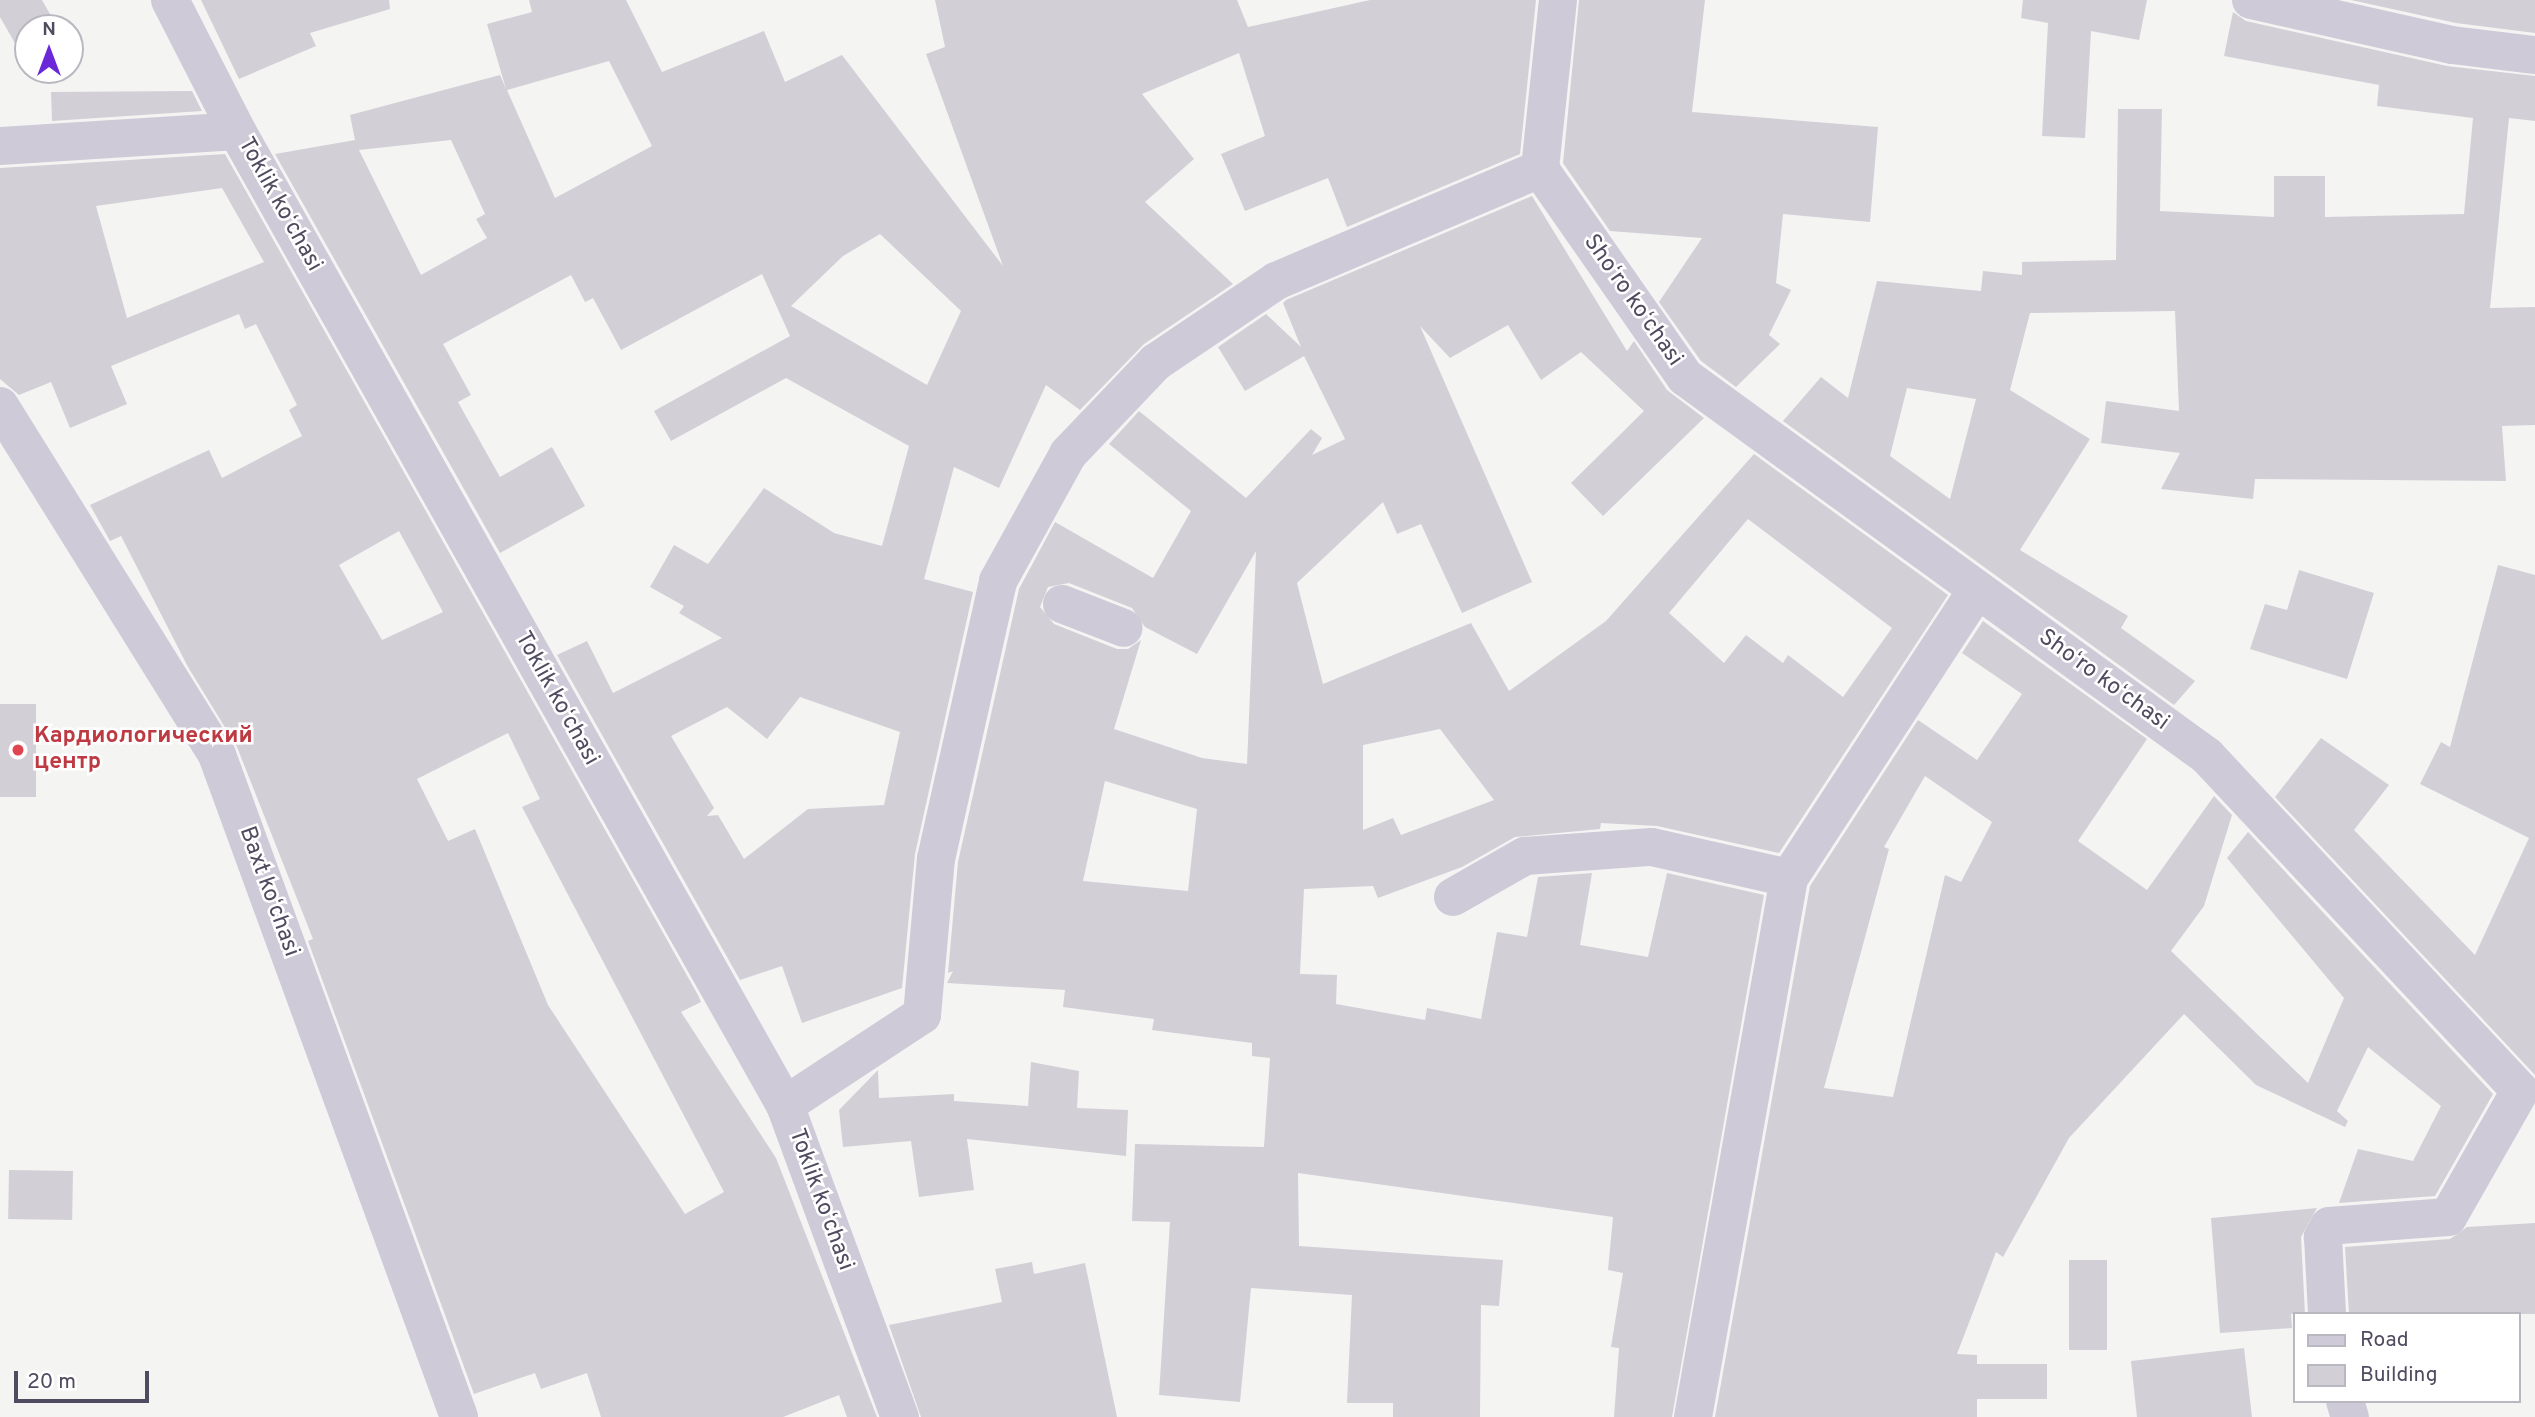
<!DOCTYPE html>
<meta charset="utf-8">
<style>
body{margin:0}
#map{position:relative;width:2535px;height:1417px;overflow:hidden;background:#f4f4f3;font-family:Overpass,sans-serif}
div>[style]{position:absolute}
.building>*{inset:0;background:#d3cfd7;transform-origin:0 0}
.street>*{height:38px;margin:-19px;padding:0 19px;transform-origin:19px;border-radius:19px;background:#cecad8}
.dots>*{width:19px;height:19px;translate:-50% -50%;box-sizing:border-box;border:4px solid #fff;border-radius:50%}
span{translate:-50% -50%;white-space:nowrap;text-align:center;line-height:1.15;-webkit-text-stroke:5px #fff;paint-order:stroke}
.street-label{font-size:23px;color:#514b5f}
.health-label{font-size:23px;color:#be3a42;font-weight:700}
.left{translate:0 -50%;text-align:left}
.legend{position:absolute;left:2293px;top:1312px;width:228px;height:91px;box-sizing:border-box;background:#fff;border:2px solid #b9b7bf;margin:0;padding:9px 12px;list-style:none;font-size:21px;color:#514b5f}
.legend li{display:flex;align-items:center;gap:14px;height:35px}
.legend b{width:35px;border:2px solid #b9b7bf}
.north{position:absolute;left:14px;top:14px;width:70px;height:70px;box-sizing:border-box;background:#fff;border:2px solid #b9b7bf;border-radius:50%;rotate:0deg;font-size:19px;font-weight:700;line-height:28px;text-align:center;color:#514b5f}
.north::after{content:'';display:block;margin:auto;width:24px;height:32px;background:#6a28d9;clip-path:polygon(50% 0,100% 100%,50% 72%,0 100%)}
.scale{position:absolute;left:14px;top:1371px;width:135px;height:32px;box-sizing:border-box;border:4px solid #514b5f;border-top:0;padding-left:9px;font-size:21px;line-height:24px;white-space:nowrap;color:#514b5f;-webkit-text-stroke:5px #fff;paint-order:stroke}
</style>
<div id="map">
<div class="building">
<i style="clip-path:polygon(0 0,42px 0,58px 28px,28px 28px,28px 66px,0 17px)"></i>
<i style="clip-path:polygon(201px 0,389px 0,390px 9px,310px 33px,316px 46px,239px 79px)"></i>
<i style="clip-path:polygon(evenodd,529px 0,626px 0,662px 72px,764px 31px,785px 82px,842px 55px,1003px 266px,926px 54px,945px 47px,935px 0,1237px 0,1248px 27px,1370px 0,1536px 0,1520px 154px,1347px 227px,1328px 178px,1245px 211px,1221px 154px,1265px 136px,1239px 53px,1142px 94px,1194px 159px,1145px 202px,1233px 284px,1144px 344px,1080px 410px,1046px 385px,999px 488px,954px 467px,924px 579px,973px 592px,915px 854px,902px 988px,802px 1023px,782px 966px,740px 980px,557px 655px,587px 641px,613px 693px,722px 638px,679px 613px,684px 606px,650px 587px,674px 545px,708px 564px,764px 488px,834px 533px,882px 546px,909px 446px,786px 378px,671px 441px,654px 411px,790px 336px,762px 274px,621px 350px,593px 298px,585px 302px,571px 275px,443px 344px,471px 395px,458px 402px,500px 477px,552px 447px,585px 506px,500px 553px,275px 154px,355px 140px,350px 115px,500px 75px,506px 89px,487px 24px,532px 12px,529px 0,609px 61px,652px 146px,555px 198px,507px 90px,609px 61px,529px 0,451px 140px,485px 214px,476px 219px,487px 238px,421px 275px,359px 150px,451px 140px,529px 0,880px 234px,961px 311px,927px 385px,791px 306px,843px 256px,880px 234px,529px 0,800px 697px,900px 732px,884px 805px,808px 809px,744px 859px,718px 815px,707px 816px,714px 808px,671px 736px,727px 707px,767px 739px,800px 697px)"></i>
<i style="clip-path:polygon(1579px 0,1705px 0,1692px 112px,1878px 127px,1870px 222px,1783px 214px,1776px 283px,1791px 290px,1769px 335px,1780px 344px,1736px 387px,1701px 361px,1659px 302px,1702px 238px,1610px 231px,1563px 163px)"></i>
<i style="clip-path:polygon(2023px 0,2147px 0,2139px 40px,2091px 31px,2085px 138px,2042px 136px,2048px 23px,2021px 18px)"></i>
<i style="clip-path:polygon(2351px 0,2535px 0,2535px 33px,2456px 23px)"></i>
<i style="clip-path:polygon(evenodd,2233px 12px,2246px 21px,2447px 66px,2535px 76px,2535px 121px,2509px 118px,2490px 308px,2535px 307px,2535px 425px,2502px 426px,2506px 481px,2255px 479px,2253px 499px,2161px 489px,2180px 453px,2101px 443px,2106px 401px,2179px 411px,2175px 311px,2030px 313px,2010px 390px,2090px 439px,2020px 550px,2128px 616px,2121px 628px,2195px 681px,2174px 705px,1783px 421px,1821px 377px,1848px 398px,1877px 281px,1981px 291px,1983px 271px,2022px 275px,2022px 262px,2116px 260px,2118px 109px,2162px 109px,2160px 211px,2274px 217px,2274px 176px,2325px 176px,2325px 217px,2464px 214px,2473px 118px,2377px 106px,2379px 85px,2224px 56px,2233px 12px,1907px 388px,1976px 399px,1950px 499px,1890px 456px,1907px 388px)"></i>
<i style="clip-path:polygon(192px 91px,202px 111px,52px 121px,51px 92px)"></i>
<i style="clip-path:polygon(evenodd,225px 154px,698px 995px,701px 1002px,681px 1012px,776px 1158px,877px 1417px,847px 1417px,839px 1395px,783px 1417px,601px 1417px,587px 1373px,541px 1389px,535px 1373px,474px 1394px,308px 941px,313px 939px,237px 747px,188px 667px,121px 536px,110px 541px,90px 505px,209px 450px,222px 478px,302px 436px,289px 410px,297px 405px,256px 324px,245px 329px,239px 314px,111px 366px,127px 404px,70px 428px,51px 382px,19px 395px,0 379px,0 168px,225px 154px,222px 188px,264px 262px,127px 318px,96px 206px,222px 188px,225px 154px,399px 531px,443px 612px,382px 640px,339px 565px,399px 531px,225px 154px,508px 733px,540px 799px,522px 807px,724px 1192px,685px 1214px,548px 1005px,475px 829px,448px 841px,417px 779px,508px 733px)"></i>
<i style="clip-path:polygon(evenodd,1532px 196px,1627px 351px,1634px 341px,1667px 390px,1704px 418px,1603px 516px,1571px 483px,1644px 411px,1581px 352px,1541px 380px,1508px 325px,1450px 358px,1420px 326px,1532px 582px,1462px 613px,1421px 524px,1397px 534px,1383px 502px,1297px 583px,1323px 684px,1471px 623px,1509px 691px,1606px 621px,1754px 454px,1948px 595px,1779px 853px,1657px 826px,1601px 823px,1600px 829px,1515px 837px,1462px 867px,1378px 898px,1373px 886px,1304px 889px,1300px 974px,1337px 975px,1336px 1004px,1425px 1020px,1427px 1008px,1481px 1019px,1497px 932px,1527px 937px,1538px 877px,1592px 873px,1580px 945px,1648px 957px,1667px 873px,1764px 895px,1672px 1417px,1614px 1417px,1619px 1348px,1611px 1347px,1623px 1273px,1608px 1270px,1613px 1217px,1298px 1173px,1299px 1246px,1503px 1260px,1499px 1306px,1481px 1305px,1480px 1417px,1393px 1417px,1393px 1403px,1347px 1403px,1352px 1295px,1251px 1288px,1240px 1402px,1159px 1395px,1170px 1222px,1132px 1221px,1135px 1144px,1264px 1147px,1270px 1058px,1252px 1056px,1252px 1043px,1152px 1030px,1154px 1019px,1063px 1007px,1065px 990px,947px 983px,953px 971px,948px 973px,958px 862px,1019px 589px,1055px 522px,1153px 578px,1191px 511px,1109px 444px,1139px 411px,1246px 498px,1311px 429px,1322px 438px,1312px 455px,1345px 439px,1304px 356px,1245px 391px,1218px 347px,1266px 314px,1301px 347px,1283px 303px,1286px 300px,1532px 196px,1748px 519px,1892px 628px,1843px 697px,1788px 655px,1783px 663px,1746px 635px,1724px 663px,1669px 613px,1748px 519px,1532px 196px,1256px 551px,1247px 764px,1202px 758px,1114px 729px,1141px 640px,1128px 649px,1117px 649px,1054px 624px,1040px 607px,1048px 587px,1069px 583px,1132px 608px,1145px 627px,1197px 654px,1256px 551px,1532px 196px,1440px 729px,1494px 800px,1401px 835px,1393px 818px,1363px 830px,1363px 745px,1440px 729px,1532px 196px,1105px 781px,1197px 809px,1188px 891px,1083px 881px,1105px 781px)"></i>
<i style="clip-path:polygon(2498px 565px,2535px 575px,2535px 1075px,2275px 797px,2321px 738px,2389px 785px,2354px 830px,2475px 955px,2529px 838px,2420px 784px,2441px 742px,2450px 747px)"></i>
<i style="clip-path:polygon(2299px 570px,2374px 593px,2347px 679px,2250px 649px,2265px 604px,2287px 610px)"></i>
<i style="clip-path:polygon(evenodd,1983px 621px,2147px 739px,2078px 841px,2147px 890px,2214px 796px,2232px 815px,2204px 906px,2171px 951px,2308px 1083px,2344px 998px,2227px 858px,2248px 832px,2493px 1094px,2435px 1196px,2339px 1203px,2358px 1149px,2413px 1161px,2441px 1106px,2368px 1047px,2337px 1111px,2348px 1121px,2345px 1127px,2256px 1085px,2184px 1014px,2069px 1138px,2003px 1257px,1996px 1252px,1957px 1354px,1977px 1355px,1977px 1364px,2047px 1364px,2047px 1399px,1977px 1399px,1977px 1417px,1715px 1417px,1810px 886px,1918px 720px,1977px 760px,2022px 694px,1962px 653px,1983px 621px,1925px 776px,1992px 822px,1961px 882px,1945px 875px,1893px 1097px,1824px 1088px,1889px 849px,1884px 847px,1925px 776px)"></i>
<i style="left:0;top:704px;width:36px;height:93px"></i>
<i style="clip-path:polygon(1031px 1062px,1079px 1071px,1077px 1108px,1128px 1110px,1126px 1156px,967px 1139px,974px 1190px,919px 1197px,911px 1141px,843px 1147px,839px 1110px,878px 1070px,879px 1098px,954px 1094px,954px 1101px,1028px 1106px)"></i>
<i style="left:9px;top:1170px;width:64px;height:49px;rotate:1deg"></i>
<i style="clip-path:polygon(2317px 1208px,2301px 1237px,2305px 1314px,2291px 1314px,2292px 1328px,2220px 1333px,2211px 1218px)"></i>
<i style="clip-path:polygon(2535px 1223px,2535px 1314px,2349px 1314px,2345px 1247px,2450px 1239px,2467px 1227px)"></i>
<i style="left:2069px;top:1260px;width:38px;height:90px"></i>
<i style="clip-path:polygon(1032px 1262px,1034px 1274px,1085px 1263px,1117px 1417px,921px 1417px,889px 1325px,1002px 1302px,995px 1269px)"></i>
<i style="clip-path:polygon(2244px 1348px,2252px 1417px,2137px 1417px,2131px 1361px)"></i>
</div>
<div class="street">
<i style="left:170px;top:0;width:147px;rotate:62.9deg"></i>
<i style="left:237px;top:131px;width:1118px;rotate:60.64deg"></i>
<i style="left:785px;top:1105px;width:333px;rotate:69.8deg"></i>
<i style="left:1558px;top:0;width:170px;rotate:96.1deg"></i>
<i style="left:1540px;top:169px;width:254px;rotate:55.1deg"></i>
<i style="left:1685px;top:377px;width:645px;rotate:35.98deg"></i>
<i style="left:2207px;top:756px;width:458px;rotate:46.9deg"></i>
<i style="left:2520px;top:1091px;width:145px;rotate:119.7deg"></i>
<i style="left:2448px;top:1217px;width:119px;rotate:175.7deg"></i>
<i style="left:2329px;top:1226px;width:13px;rotate:119deg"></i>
<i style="left:2323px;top:1237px;width:77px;rotate:87deg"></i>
<i style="left:2251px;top:0;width:206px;rotate:12.6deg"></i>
<i style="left:2452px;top:45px;width:84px;rotate:6.9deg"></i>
<i style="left:0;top:146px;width:237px;rotate:-3.6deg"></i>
<i style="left:0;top:406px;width:411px;rotate:58.1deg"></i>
<i style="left:217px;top:755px;width:705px;rotate:69.92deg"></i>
<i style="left:1062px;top:604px;width:66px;rotate:21.2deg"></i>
<i style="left:1453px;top:897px;width:83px;rotate:-29.7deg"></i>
<i style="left:1525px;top:856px;width:127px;rotate:-4.1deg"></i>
<i style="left:1652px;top:847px;width:140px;rotate:12.8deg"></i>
<i style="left:785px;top:1105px;width:164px;rotate:-33.3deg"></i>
<i style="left:922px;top:1015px;width:157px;rotate:-84.9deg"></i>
<i style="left:936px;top:859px;width:285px;rotate:-77.4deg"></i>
<i style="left:998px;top:581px;width:145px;rotate:-61.1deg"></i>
<i style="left:1068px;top:454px;width:127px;rotate:-46.3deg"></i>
<i style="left:1156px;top:362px;width:145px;rotate:-34deg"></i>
<i style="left:1276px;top:281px;width:287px;rotate:-23deg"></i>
<i style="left:2345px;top:1401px;width:17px;rotate:73deg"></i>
<i style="left:1693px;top:1417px;width:547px;rotate:-79.9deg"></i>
<i style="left:1789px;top:878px;width:344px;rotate:-56.9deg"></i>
</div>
<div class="dots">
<i style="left:18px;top:750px;background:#e0444e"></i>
</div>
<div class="street-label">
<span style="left:279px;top:205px;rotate:61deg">Toklik koʻchasi</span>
<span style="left:1632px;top:301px;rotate:55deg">Shoʻro koʻchasi</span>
<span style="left:2103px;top:681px;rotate:36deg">Shoʻro koʻchasi</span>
<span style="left:556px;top:699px;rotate:61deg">Toklik koʻchasi</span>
<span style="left:268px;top:892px;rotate:70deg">Baxt koʻchasi</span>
<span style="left:820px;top:1200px;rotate:70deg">Toklik koʻchasi</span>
</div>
<div class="health-label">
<span class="left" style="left:34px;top:750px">Кардиологический<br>центр</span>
</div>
<ul class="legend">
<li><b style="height:9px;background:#cecad8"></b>Road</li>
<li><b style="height:19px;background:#d3cfd7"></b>Building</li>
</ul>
<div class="north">N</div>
<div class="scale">20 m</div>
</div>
